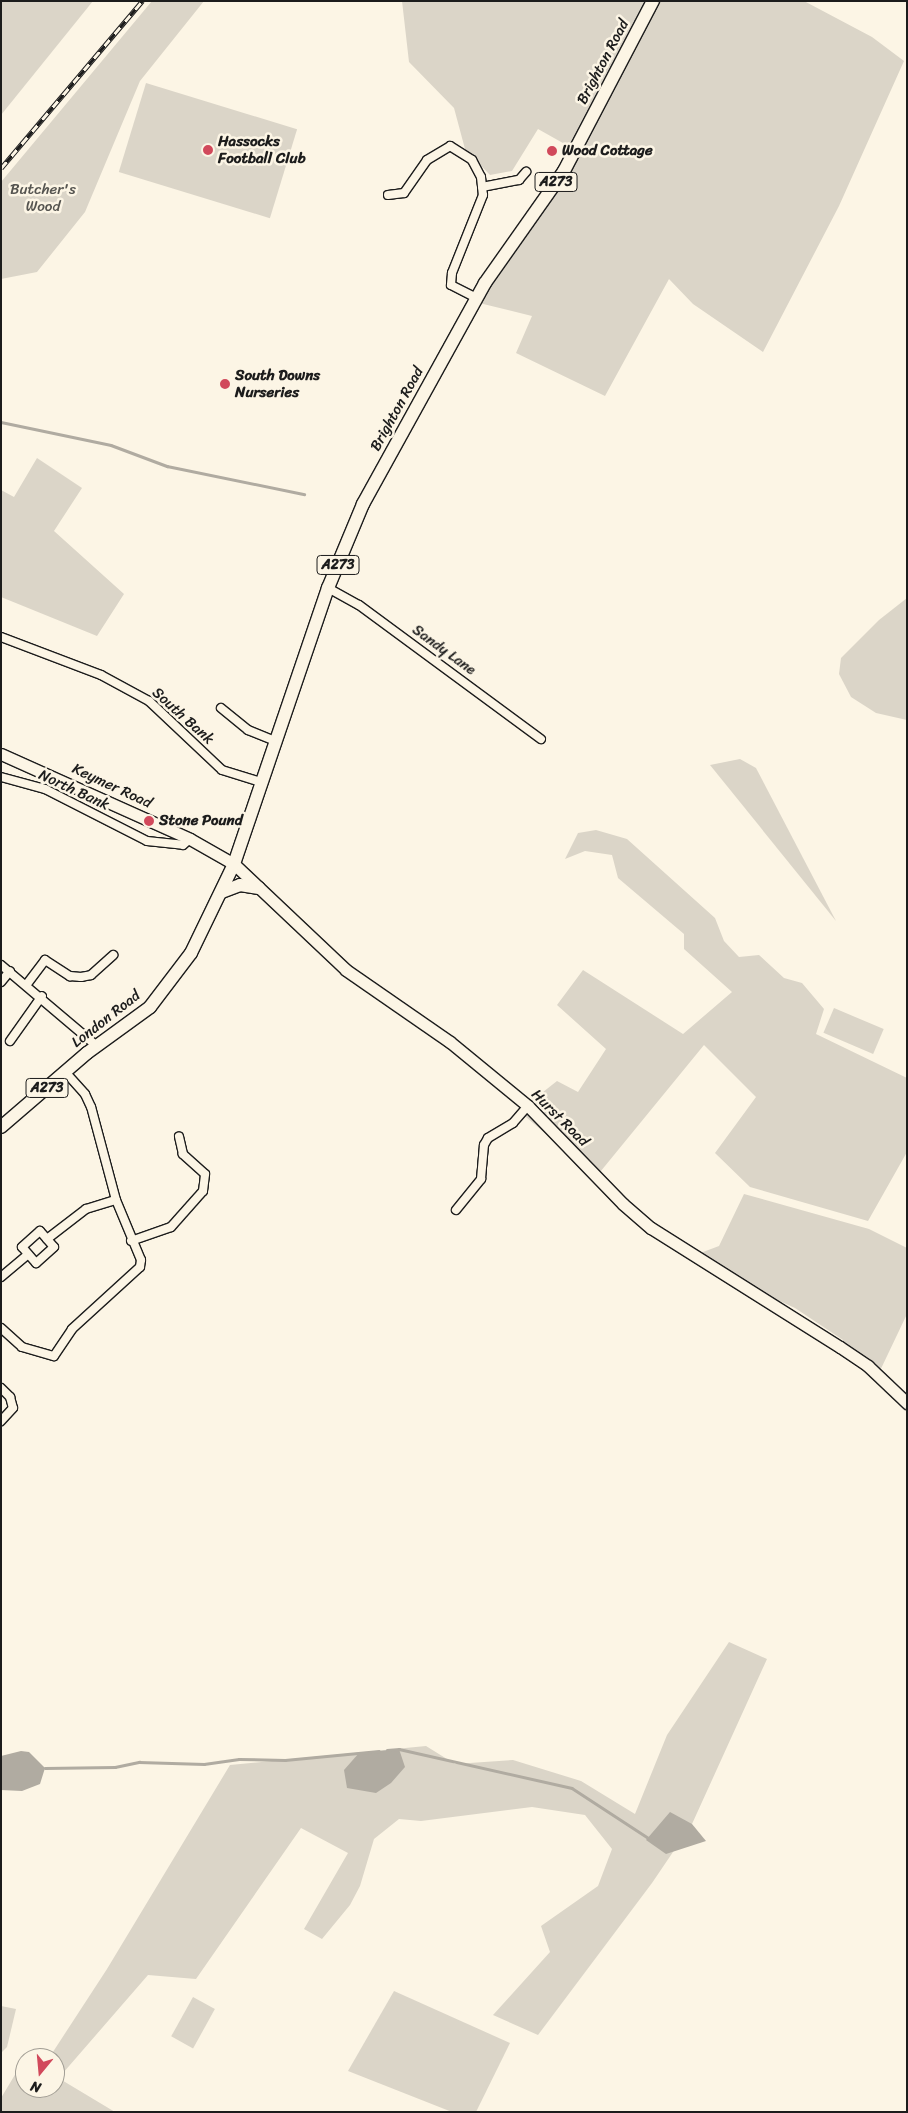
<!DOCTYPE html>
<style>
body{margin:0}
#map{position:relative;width:908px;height:2113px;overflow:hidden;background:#fcf5e5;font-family:Sriracha,sans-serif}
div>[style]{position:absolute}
.green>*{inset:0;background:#dbd5c8;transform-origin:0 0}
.water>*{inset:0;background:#b0aba1}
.stream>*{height:2.5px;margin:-1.25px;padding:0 1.25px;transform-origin:1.25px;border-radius:1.25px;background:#b0aba1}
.roads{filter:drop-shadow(1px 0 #1c1c1c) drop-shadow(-1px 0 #1c1c1c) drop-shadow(0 1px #1c1c1c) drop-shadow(0 -1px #1c1c1c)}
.street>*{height:8px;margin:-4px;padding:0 4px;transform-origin:4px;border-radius:4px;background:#fcf5e5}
.secondary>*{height:11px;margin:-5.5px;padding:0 5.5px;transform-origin:5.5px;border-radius:5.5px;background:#fcf5e5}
.primary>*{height:12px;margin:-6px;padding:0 6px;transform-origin:6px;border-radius:6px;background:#fcf5e5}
.rail>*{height:4.5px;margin-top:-2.25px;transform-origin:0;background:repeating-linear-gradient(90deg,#fcf5e5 0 8px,#1c1c1c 0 16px);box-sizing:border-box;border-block:1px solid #1c1c1c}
.dots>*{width:14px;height:14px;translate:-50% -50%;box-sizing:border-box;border:2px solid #fcf5e5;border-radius:50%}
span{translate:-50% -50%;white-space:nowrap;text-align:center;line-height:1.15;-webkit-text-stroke:5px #fcf5e5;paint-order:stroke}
.shield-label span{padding:1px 4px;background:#fcf5e5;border:1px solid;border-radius:4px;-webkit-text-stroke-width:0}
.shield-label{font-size:14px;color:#1c1c1c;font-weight:700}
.street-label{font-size:15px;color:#1c1c1c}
.poi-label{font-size:15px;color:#1c1c1c;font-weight:700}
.left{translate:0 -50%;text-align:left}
.park-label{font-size:15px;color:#555450}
.frame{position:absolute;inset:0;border:2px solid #1c1c1c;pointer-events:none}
.north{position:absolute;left:15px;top:2048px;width:50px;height:50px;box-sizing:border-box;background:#fcf5e5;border:1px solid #a29e95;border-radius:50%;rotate:197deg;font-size:14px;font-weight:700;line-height:20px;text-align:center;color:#1c1c1c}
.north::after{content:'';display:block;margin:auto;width:18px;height:22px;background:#d1495b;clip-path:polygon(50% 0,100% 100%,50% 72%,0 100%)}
</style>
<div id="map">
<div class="green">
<i style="clip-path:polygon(1px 1px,93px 1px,1px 115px)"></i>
<i style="clip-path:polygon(152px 1px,204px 1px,140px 81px,85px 212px,37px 272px,1px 279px,1px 182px)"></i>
<i style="clip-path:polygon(402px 1px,804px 1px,872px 37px,904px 61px,839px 206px,763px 352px,693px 304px,669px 279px,605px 396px,516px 353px,532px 316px,475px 302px,570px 147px,538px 129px,512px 171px,490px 175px,465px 149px,454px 108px,409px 62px)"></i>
<i style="left:146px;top:83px;width:158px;height:93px;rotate:17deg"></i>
<i style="clip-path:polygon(37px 458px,82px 488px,54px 531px,124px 594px,97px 636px,1px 597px,1px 490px,14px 497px)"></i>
<i style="clip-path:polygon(907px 598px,907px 720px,876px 713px,851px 697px,839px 674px,841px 658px,879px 620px)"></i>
<i style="clip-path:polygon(740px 759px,756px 768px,836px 921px,710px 765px)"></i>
<i style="clip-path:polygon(596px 830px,627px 839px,715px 918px,724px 941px,739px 957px,759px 955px,784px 978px,802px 983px,824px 1009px,816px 1034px,907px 1078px,907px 1152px,868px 1221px,750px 1187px,715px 1153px,756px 1097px,704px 1045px,596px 1177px,519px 1111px,557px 1081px,578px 1092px,606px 1049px,557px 1005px,583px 970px,683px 1034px,732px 992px,684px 949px,684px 934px,618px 878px,612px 855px,585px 851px,565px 859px,578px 833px)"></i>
<i style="left:834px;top:1008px;width:54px;height:27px;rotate:23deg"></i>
<i style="clip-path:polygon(744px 1194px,869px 1229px,907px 1248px,907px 1314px,878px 1375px,840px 1347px,843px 1340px,795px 1308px,749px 1287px,695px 1255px,719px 1246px)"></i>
<i style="clip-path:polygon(729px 1642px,767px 1659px,692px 1824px,652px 1883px,538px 2035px,493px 2015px,550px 1952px,541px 1926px,598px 1886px,612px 1849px,585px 1815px,532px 1807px,421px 1821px,399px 1819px,374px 1839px,360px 1886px,350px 1905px,322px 1939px,304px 1929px,348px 1853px,301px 1828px,196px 1979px,148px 1975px,63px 2073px,55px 2068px,55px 2058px,49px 2058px,107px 1969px,230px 1765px,426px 1746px,455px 1764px,513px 1760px,581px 1781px,635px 1814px,667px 1735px)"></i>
<i style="clip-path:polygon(394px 1991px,510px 2043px,476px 2112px,452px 2112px,348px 2071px)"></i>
<i style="left:193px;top:1997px;width:25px;height:45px;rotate:29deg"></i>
<i style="clip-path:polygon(1px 2006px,16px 2009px,7px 2047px,1px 2053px)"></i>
<i style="clip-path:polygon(25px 2058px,25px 2088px,55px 2088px,55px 2076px,115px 2112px,1px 2112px,1px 2098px)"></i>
</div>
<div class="water">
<i style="clip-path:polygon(399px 1749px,405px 1767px,391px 1783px,376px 1793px,347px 1788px,344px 1770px,359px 1753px)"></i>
<i style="clip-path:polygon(21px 1751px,29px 1752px,45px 1768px,40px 1784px,22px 1791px,1px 1790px,1px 1756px)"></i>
<i style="clip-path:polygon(670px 1812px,692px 1824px,706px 1841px,666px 1854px,646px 1840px)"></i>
</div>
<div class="stream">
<i style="left:1px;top:422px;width:112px;rotate:11.8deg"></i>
<i style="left:111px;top:445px;width:60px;rotate:20.6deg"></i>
<i style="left:167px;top:466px;width:140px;rotate:11.6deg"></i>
<i style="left:387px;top:1750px;width:12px;rotate:-5deg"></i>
<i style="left:399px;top:1749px;width:177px;rotate:12.7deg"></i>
<i style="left:572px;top:1788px;width:90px;rotate:33.2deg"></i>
<i style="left:45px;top:1768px;width:70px;rotate:-0.8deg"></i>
<i style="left:115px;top:1767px;width:25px;rotate:-12deg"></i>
<i style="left:139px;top:1762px;width:65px;rotate:1.8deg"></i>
<i style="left:204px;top:1764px;width:35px;rotate:-8deg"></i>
<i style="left:239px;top:1759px;width:46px;rotate:1.2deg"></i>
<i style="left:285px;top:1760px;width:94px;rotate:-5.5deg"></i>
</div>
<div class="roads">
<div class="street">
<i style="left:482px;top:187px;width:38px;rotate:-11deg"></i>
<i style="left:519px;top:180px;width:11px;rotate:-49deg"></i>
<i style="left:388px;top:195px;width:16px;rotate:-7deg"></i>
<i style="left:404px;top:193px;width:40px;rotate:-55.1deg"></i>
<i style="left:427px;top:160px;width:27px;rotate:-31deg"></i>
<i style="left:450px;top:146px;width:26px;rotate:32deg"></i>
<i style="left:472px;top:160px;width:19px;rotate:62deg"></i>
<i style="left:481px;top:177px;width:18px;rotate:84deg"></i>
<i style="left:483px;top:195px;width:84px;rotate:111.7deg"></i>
<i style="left:452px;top:273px;width:12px;rotate:95deg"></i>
<i style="left:451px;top:285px;width:29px;rotate:27deg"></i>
<i style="left:328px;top:588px;width:35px;rotate:29deg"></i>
<i style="left:359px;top:605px;width:226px;rotate:36.4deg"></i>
<i style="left:1px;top:637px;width:107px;rotate:20.8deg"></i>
<i style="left:101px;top:675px;width:55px;rotate:28.4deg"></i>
<i style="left:149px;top:701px;width:100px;rotate:43.4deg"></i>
<i style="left:222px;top:770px;width:41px;rotate:17.1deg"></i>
<i style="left:221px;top:708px;width:35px;rotate:39deg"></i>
<i style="left:248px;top:730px;width:29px;rotate:22deg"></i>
<i style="left:1px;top:777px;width:46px;rotate:15.3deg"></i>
<i style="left:45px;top:789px;width:114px;rotate:27deg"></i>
<i style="left:147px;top:841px;width:36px;rotate:6deg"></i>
<i style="left:183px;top:845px;width:9px;rotate:-41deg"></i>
<i style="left:1px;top:965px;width:126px;rotate:40.2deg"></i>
<i style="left:1px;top:982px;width:14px;rotate:-51deg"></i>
<i style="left:27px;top:984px;width:30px;rotate:-53deg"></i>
<i style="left:45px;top:960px;width:30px;rotate:33deg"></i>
<i style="left:70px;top:976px;width:11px;rotate:5deg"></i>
<i style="left:81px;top:977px;width:10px;rotate:-11deg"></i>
<i style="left:91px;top:975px;width:30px;rotate:-42deg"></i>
<i style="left:10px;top:1041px;width:55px;rotate:-54.6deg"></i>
<i style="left:456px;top:1210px;width:40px;rotate:-51deg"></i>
<i style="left:481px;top:1179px;width:34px;rotate:-85deg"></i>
<i style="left:484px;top:1145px;width:8px;rotate:-60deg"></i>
<i style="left:488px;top:1138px;width:29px;rotate:-31deg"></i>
<i style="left:513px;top:1123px;width:23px;rotate:-49deg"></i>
<i style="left:40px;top:1231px;width:21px;rotate:49deg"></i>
<i style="left:54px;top:1247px;width:24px;rotate:138deg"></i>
<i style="left:36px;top:1263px;width:21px;rotate:-131deg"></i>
<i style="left:22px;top:1247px;width:24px;rotate:-42deg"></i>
<i style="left:47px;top:1239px;width:49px;rotate:-37.6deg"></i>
<i style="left:86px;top:1209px;width:31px;rotate:-17deg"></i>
<i style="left:131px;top:1241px;width:42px;rotate:-19.3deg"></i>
<i style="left:171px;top:1227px;width:48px;rotate:-48.4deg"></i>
<i style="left:203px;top:1191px;width:17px;rotate:-83deg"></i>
<i style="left:205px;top:1174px;width:30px;rotate:-138deg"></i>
<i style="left:183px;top:1154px;width:18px;rotate:-103deg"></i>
<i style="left:1px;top:1277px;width:35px;rotate:-40deg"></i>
<i style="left:1px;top:1328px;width:28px;rotate:42deg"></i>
<i style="left:22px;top:1347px;width:33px;rotate:16deg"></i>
<i style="left:54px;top:1356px;width:32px;rotate:-56deg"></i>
<i style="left:72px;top:1329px;width:92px;rotate:-42.4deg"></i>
<i style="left:140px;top:1267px;width:7px;rotate:-82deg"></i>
<i style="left:141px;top:1260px;width:65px;rotate:-112.6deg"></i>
<i style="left:116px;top:1200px;width:96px;rotate:-105deg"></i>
<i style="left:91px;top:1107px;width:14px;rotate:-115deg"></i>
<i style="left:85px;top:1094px;width:28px;rotate:-132deg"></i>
<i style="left:1px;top:1388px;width:13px;rotate:45deg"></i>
<i style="left:10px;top:1397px;width:11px;rotate:75deg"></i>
<i style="left:13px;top:1408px;width:18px;rotate:133deg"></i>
</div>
<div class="secondary">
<i style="left:1px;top:754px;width:207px;rotate:24.2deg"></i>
<i style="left:190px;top:839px;width:51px;rotate:29.6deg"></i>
<i style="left:234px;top:864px;width:154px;rotate:43.4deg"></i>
<i style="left:346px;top:970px;width:126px;rotate:34.7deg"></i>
<i style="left:450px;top:1042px;width:101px;rotate:39.4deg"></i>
<i style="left:528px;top:1106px;width:136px;rotate:45.9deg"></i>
<i style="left:623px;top:1204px;width:37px;rotate:41deg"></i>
<i style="left:651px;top:1228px;width:223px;rotate:32.2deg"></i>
<i style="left:840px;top:1347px;width:34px;rotate:34deg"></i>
<i style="left:868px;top:1366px;width:54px;rotate:43.5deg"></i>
</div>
<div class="primary">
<i style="left:222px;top:892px;width:19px;rotate:-21deg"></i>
<i style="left:240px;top:885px;width:19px;rotate:9deg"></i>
<i style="left:1px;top:1127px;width:113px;rotate:-40.7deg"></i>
<i style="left:87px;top:1053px;width:78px;rotate:-36.1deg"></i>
<i style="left:150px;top:1007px;width:68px;rotate:-52.8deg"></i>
<i style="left:191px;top:953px;width:99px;rotate:-64.2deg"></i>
<i style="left:234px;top:864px;width:292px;rotate:-71.2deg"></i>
<i style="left:328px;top:588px;width:91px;rotate:-67.4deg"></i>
<i style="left:363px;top:504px;width:252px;rotate:-61.1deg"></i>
<i style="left:485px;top:283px;width:137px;rotate:-54.8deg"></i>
<i style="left:564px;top:171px;width:192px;rotate:-62.4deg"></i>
</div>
</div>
<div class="rail">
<i style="left:1px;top:168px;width:219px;rotate:-49.8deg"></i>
</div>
<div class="dots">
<i style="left:208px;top:150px;background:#d1495b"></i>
<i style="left:552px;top:151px;background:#d1495b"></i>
<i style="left:225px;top:384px;background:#d1495b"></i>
<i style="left:149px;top:821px;background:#d1495b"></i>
</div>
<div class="shield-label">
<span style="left:556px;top:182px">A273</span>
<span style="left:338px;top:565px">A273</span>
<span style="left:47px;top:1088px">A273</span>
</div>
<div class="street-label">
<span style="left:603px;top:62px;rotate:-62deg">Brighton Road</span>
<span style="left:397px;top:409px;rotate:-61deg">Brighton Road</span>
<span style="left:444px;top:650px;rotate:36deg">Sandy Lane</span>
<span style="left:183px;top:716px;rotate:42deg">South Bank</span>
<span style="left:112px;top:786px;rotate:25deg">Keymer Road</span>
<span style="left:74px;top:790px;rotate:25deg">North Bank</span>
<span style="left:106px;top:1019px;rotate:-38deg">London Road</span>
<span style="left:560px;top:1118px;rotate:45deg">Hurst Road</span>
</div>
<div class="poi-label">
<span class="left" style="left:218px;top:150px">Hassocks<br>Football Club</span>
<span class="left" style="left:562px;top:151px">Wood Cottage</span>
<span class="left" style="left:235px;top:384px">South Downs<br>Nurseries</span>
<span class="left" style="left:159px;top:821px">Stone Pound</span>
</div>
<div class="park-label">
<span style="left:43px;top:198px">Butcher's<br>Wood</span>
</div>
<div class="frame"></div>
<div class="north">N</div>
</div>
